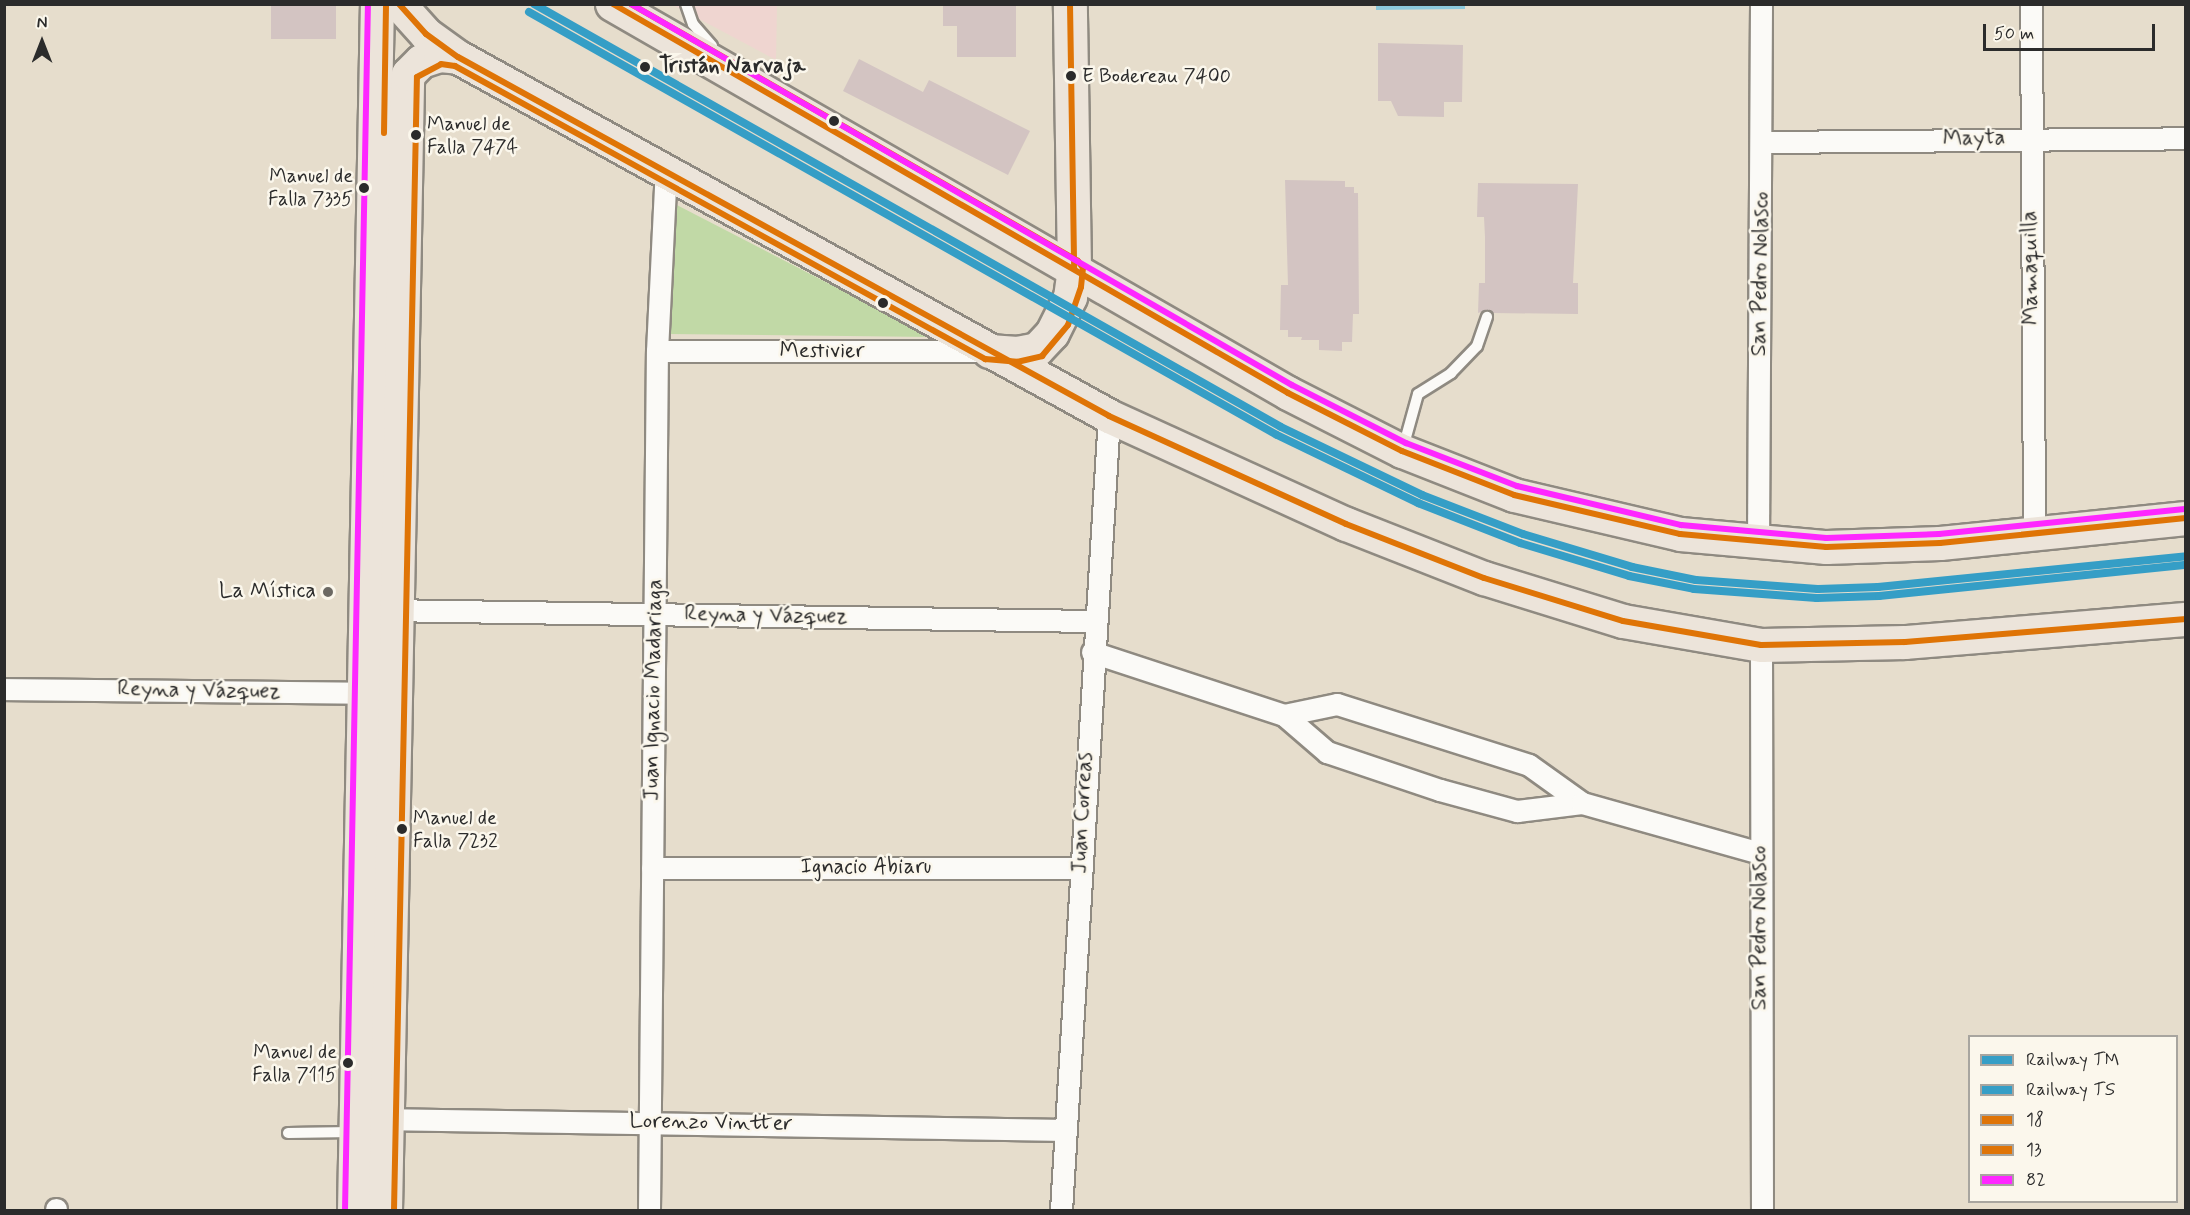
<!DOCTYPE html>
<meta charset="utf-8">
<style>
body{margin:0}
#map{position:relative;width:2190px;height:1215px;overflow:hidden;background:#e6ddcc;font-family:Mynerve,sans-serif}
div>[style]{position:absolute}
.built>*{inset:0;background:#efd5d0}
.green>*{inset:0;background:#c1d9a6}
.water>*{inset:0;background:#8cc9dc}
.building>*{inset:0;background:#d3c4c2;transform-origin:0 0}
.roads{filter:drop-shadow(2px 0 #8f8a81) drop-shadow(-2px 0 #8f8a81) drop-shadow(0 2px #8f8a81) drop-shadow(0 -2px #8f8a81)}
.lane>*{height:10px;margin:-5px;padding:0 5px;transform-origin:5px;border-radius:5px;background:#fbfaf7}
.street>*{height:21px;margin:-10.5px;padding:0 10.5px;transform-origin:10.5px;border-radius:10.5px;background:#fbfaf7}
.primary>*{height:33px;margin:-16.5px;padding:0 16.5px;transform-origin:16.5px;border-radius:16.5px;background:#ece4da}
.bus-1>*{height:6px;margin:-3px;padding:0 3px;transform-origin:3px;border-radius:3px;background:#df7406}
.bus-2>*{height:6px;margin:-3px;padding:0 3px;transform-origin:3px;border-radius:3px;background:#df7406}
.bus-3>*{height:6px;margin:-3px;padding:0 3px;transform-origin:3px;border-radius:3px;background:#fe27ff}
.rail-1>*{height:8px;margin:-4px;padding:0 4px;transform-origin:4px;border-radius:4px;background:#359ec6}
.rail-2>*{height:8px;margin:-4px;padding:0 4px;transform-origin:4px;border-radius:4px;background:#359ec6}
.dots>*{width:16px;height:16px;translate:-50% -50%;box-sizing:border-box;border:3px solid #fbf7ec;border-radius:50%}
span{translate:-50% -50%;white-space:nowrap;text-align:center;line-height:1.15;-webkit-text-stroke:5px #fbf7ec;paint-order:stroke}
.bus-label{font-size:20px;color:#2b2b2b}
.left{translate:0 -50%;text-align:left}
.right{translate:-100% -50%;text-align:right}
.stop-label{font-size:22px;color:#2b2b2b;font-weight:700}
.street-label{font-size:22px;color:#2b2b2b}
.poi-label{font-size:22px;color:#2b2b2b}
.frame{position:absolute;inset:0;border:6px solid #2b2b2b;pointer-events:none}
.legend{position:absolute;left:1968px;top:1035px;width:210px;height:168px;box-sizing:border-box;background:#fbf7ec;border:2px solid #a8a59f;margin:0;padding:8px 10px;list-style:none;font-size:18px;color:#2b2b2b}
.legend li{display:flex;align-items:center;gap:12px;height:30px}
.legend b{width:30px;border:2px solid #a8a59f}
.north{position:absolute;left:12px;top:12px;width:60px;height:60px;-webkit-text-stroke:4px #fbf7ec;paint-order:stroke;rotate:0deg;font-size:16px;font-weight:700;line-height:24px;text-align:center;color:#2b2b2b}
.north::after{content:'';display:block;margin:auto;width:21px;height:27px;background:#2b2b2b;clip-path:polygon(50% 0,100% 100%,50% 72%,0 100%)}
.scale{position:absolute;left:1983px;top:24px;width:172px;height:27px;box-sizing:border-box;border:3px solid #2b2b2b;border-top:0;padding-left:8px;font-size:18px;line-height:21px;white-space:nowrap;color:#2b2b2b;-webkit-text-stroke:4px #fbf7ec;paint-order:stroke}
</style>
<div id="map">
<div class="built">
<i style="clip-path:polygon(673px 5px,777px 5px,776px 60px)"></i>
</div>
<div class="green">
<i style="clip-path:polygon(671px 202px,932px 337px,668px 334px)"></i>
</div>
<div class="water">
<i style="clip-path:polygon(1376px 5px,1465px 5px,1465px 9px,1376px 10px)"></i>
</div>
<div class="building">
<i style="left:271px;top:4px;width:65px;height:35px"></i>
<i style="clip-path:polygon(943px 4px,1016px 4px,1016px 57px,957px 57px,957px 26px,943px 26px)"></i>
<i style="clip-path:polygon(1378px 43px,1463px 45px,1462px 102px,1444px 102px,1444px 117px,1398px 116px,1391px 101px,1378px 101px)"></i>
<i style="clip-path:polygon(859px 59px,923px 92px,929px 80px,1030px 131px,1008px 175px,843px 91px)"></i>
<i style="clip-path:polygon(1285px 180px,1345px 181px,1345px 187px,1354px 187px,1354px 193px,1358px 193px,1359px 314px,1353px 314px,1352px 342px,1342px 342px,1342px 351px,1319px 350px,1319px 340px,1301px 340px,1302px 337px,1288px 337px,1288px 330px,1280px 330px,1281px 285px,1288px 285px)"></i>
<i style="clip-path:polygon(1478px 183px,1578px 184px,1573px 283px,1578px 283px,1578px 314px,1493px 313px,1486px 310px,1478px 313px,1479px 283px,1485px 283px,1485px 237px,1484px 217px,1477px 217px)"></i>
</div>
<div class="roads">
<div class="lane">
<i style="left:686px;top:4px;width:21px;rotate:71deg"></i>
<i style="left:693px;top:24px;width:29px;rotate:49deg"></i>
<i style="left:1403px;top:448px;width:56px;rotate:-74.5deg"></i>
<i style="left:1418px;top:394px;width:39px;rotate:-32deg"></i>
<i style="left:1451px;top:373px;width:37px;rotate:-46deg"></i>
<i style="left:1477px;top:346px;width:31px;rotate:-71deg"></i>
<i style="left:288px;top:1133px;width:64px;rotate:-0.9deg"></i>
</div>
<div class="street">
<i style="left:2031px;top:4px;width:528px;rotate:89.67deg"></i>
<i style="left:1763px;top:142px;width:423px;rotate:-0.5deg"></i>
<i style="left:657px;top:351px;width:326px"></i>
<i style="left:1758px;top:543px;width:539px;rotate:-89.68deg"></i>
<i style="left:384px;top:610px;width:710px;rotate:0.89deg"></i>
<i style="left:1761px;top:645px;width:565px;rotate:89.9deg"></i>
<i style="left:1092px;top:652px;width:202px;rotate:18.2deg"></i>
<i style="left:1284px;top:715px;width:57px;rotate:40.7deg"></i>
<i style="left:1327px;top:752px;width:119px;rotate:18.6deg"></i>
<i style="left:1440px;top:790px;width:80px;rotate:15.3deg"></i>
<i style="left:1517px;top:811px;width:65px;rotate:-7deg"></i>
<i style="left:4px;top:689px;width:372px;rotate:0.6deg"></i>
<i style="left:1284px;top:715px;width:54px;rotate:-11.7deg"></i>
<i style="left:1337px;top:704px;width:201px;rotate:17.6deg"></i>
<i style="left:1529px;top:765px;width:65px;rotate:35.6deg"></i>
<i style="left:1582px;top:803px;width:185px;rotate:15.7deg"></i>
<i style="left:652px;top:868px;width:428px"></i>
<i style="left:377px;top:1119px;width:689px;rotate:0.91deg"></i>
<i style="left:56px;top:1209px;width:1px;rotate:90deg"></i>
<i style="left:649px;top:1210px;width:859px;rotate:-89.47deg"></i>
<i style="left:657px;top:351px;width:182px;rotate:-87.2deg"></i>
<i style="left:1061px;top:1210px;width:795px;rotate:-86.54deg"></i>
</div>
<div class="primary">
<i style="left:399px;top:4px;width:40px;rotate:48deg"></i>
<i style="left:426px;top:34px;width:39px;rotate:36deg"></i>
<i style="left:458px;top:57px;width:743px;rotate:28.87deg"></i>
<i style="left:1109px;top:416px;width:260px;rotate:24.5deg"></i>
<i style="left:1346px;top:524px;width:148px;rotate:21.4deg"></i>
<i style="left:1484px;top:578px;width:145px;rotate:17.2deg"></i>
<i style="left:1623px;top:621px;width:140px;rotate:9.9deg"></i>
<i style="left:1761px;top:645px;width:144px;rotate:-1.2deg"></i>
<i style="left:1905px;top:642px;width:282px;rotate:-4.7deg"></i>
<i style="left:612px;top:4px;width:780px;rotate:29.92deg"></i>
<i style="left:1288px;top:393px;width:128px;rotate:27deg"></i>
<i style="left:1402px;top:451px;width:120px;rotate:21.4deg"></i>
<i style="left:1514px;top:495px;width:171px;rotate:13.2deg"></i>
<i style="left:1680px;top:534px;width:147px;rotate:5.1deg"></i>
<i style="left:1826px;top:547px;width:114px;rotate:-2deg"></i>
<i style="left:1940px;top:543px;width:247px;rotate:-5.8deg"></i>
<i style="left:989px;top:351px;width:28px;rotate:4deg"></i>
<i style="left:1017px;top:353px;width:20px;rotate:-11deg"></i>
<i style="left:1037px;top:349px;width:22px;rotate:-47deg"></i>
<i style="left:1052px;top:333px;width:40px;rotate:-63.4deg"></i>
<i style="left:1070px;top:297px;width:28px;rotate:-82deg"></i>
<i style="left:1074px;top:269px;width:265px;rotate:-90.9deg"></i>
<i style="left:354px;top:1210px;width:1206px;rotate:-88.91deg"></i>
<i style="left:385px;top:1210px;width:1127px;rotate:-88.88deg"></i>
<i style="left:407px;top:83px;width:9px;rotate:-84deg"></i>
<i style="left:408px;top:74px;width:18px;rotate:-45deg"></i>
<i style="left:421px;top:61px;width:20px;rotate:-18deg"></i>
<i style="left:440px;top:55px;width:18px;rotate:6deg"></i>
</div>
</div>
<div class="bus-1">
<i style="left:399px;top:4px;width:40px;rotate:48deg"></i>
<i style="left:426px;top:34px;width:39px;rotate:36deg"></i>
<i style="left:458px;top:57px;width:743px;rotate:28.87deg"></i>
<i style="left:1109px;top:416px;width:260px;rotate:24.5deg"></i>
<i style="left:1346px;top:524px;width:148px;rotate:21.4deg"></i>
<i style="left:1484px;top:578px;width:145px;rotate:17.2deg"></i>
<i style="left:1623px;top:621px;width:140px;rotate:9.9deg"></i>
<i style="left:1761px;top:645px;width:144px;rotate:-1.2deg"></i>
<i style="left:1905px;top:642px;width:282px;rotate:-4.7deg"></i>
<i style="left:613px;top:4px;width:779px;rotate:29.95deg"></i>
<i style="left:1288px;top:393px;width:128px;rotate:27deg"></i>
<i style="left:1402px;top:451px;width:120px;rotate:21.4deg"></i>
<i style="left:1514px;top:495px;width:171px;rotate:13.2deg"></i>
<i style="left:1680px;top:534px;width:147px;rotate:5.1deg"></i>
<i style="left:1826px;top:547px;width:114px;rotate:-2deg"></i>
<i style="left:1940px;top:543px;width:247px;rotate:-5.8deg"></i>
<i style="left:1070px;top:4px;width:265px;rotate:89.1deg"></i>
</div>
<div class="bus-2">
<i style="left:384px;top:133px;width:129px;rotate:-89.1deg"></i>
<i style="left:394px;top:1210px;width:1133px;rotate:-88.84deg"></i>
<i style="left:417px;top:77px;width:27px;rotate:-28deg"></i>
<i style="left:441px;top:64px;width:14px;rotate:8deg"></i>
<i style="left:455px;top:66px;width:606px;rotate:28.94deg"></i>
<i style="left:985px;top:359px;width:32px;rotate:5deg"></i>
<i style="left:1017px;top:362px;width:26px;rotate:-13deg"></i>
<i style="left:1042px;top:356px;width:40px;rotate:-50deg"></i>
<i style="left:1068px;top:325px;width:40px;rotate:-71.1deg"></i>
<i style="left:1081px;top:287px;width:19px;rotate:-84deg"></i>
<i style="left:1083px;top:268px;width:9px;rotate:-126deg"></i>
<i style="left:1078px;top:261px;width:516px;rotate:-150.1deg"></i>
</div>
<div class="bus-3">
<i style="left:631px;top:4px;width:763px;rotate:29.96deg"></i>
<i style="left:1292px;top:385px;width:128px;rotate:27deg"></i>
<i style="left:1406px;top:443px;width:119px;rotate:21.2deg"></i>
<i style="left:1517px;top:486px;width:169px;rotate:13.4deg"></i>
<i style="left:1681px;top:525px;width:146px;rotate:5.1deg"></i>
<i style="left:1826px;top:538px;width:113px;rotate:-2deg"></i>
<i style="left:1939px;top:534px;width:247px;rotate:-5.8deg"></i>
<i style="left:345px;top:1210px;width:1206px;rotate:-88.91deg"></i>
</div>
<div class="rail-1">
<i style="left:534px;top:4px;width:858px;rotate:29.52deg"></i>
<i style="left:1281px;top:427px;width:157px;rotate:25.7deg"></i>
<i style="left:1422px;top:495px;width:108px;rotate:21.1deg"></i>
<i style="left:1523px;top:534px;width:114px;rotate:16.8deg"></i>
<i style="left:1632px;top:567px;width:65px;rotate:11.5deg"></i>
<i style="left:1696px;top:580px;width:122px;rotate:4.2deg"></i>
<i style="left:1818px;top:589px;width:60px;rotate:-1.9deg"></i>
<i style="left:1878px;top:587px;width:310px;rotate:-5.7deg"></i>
</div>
<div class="rail-2">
<i style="left:529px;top:12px;width:859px;rotate:29.49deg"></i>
<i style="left:1277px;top:435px;width:157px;rotate:25.7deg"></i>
<i style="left:1418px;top:503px;width:110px;rotate:21.4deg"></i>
<i style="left:1520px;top:543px;width:114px;rotate:16.8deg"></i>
<i style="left:1629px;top:576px;width:66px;rotate:11.3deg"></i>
<i style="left:1694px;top:589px;width:123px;rotate:4.2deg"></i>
<i style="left:1817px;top:598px;width:62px;rotate:-1.8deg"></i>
<i style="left:1879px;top:596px;width:309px;rotate:-5.8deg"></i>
</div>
<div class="dots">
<i style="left:645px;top:67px;background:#2b2b2b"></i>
<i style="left:1071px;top:76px;background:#2b2b2b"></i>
<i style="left:834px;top:121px;background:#2b2b2b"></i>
<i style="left:416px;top:135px;background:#2b2b2b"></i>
<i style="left:364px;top:188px;background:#2b2b2b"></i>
<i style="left:883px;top:303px;background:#2b2b2b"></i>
<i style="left:328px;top:592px;background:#6c6963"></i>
<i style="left:402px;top:829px;background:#2b2b2b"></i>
<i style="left:348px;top:1063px;background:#2b2b2b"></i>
</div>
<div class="bus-label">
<span class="left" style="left:1082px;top:76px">E Bodereau 7400</span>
<span class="left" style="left:427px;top:136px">Manuel de<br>Falla 7474</span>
<span class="right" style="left:353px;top:188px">Manuel de<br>Falla 7335</span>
<span class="left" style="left:413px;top:830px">Manuel de<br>Falla 7232</span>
<span class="right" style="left:337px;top:1064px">Manuel de<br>Falla 7115</span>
</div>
<div class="stop-label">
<span class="left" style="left:659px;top:67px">Tristán Narvaja</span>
</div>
<div class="street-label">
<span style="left:1974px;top:139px;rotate:-1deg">Mayta</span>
<span style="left:2031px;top:268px;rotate:-91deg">Mamaquilla</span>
<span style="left:1761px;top:274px;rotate:-89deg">San Pedro Nolasco</span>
<span style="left:822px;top:352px">Mestivier</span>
<span style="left:766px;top:616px;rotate:1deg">Reyna y Vázquez</span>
<span style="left:654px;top:690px;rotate:-89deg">Juan Ignacio Madariaga</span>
<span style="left:199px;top:691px;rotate:1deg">Reyna y Vázquez</span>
<span style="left:1083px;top:813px;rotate:-87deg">Juan Correas</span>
<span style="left:866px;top:868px">Ignacio Abiaru</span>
<span style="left:1760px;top:928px;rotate:-90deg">San Pedro Nolasco</span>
<span style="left:711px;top:1123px;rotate:1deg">Lorenzo Vintter</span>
</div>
<div class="poi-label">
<span class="right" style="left:316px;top:592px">La Mística</span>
</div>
<div class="frame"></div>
<ul class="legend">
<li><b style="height:8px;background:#359ec6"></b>Railway TM</li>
<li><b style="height:8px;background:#359ec6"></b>Railway TS</li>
<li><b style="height:8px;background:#df7406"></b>18</li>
<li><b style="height:8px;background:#df7406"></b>13</li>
<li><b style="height:8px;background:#fe27ff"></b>82</li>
</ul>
<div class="north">N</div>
<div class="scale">50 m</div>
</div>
